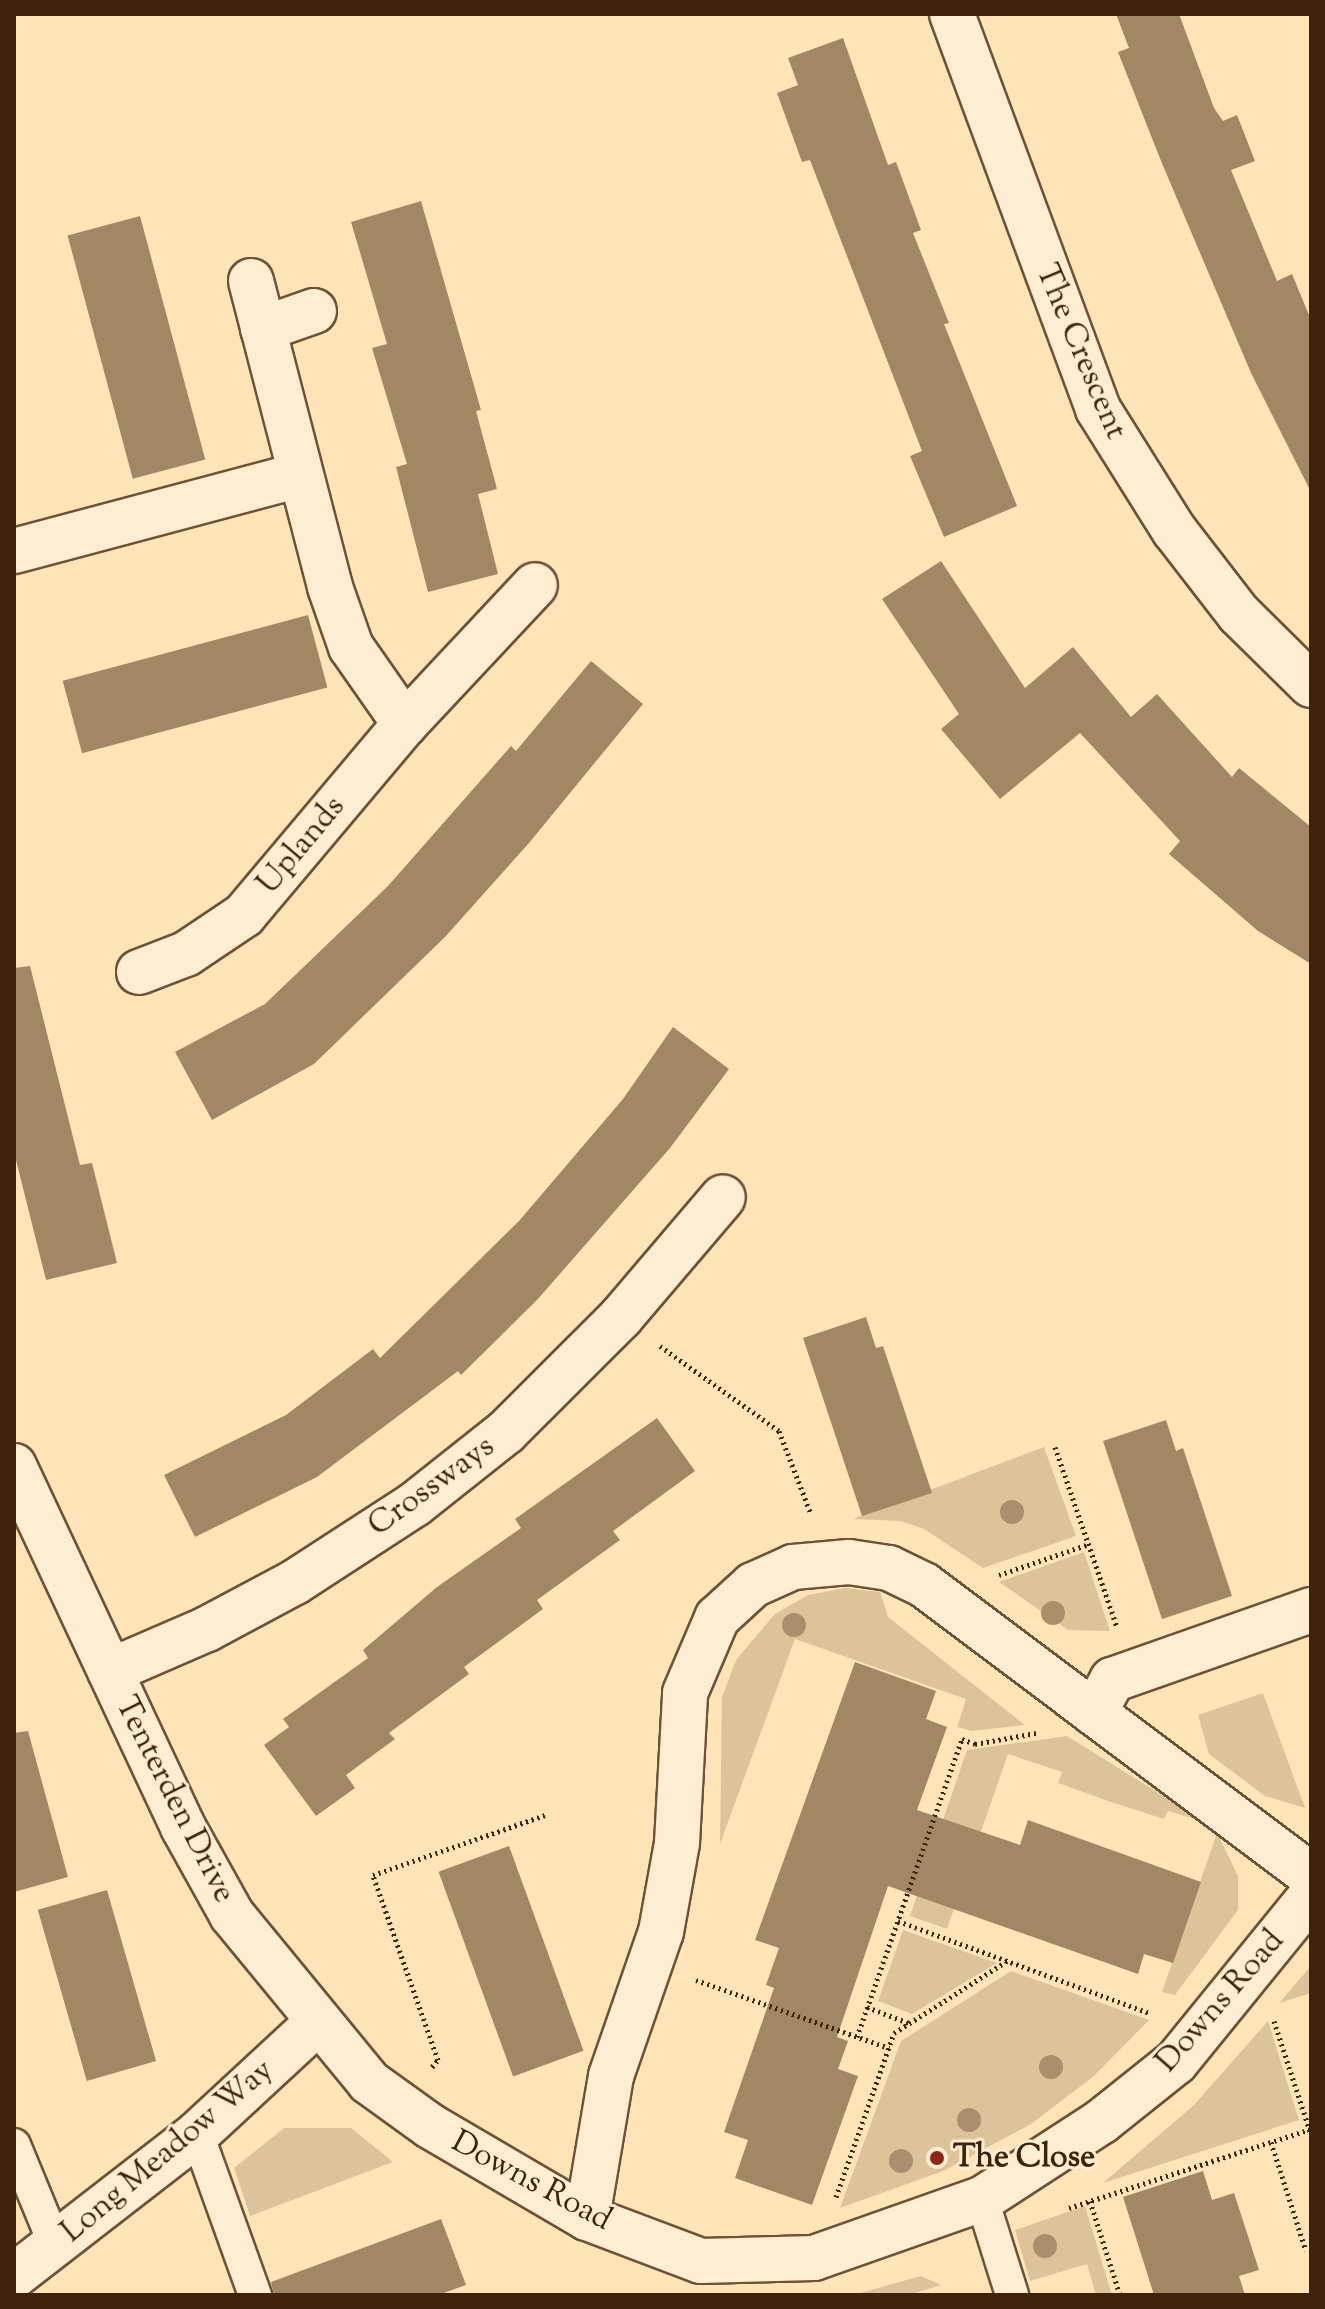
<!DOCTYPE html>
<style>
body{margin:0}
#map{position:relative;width:1325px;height:2309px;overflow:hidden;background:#fee4b7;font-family:"Sorts Mill Goudy",serif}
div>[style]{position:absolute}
.green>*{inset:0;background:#ddc39a}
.building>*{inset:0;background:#a28764;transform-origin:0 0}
.path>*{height:5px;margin-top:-2.5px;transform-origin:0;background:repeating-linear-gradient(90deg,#3e220b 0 2px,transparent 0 6px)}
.roads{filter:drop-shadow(2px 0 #6e5236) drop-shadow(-2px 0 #6e5236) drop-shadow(0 2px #6e5236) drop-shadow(0 -2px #6e5236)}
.lane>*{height:32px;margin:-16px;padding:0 16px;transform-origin:16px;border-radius:16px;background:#feedd0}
.street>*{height:44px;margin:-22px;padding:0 22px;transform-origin:22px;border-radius:22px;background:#feedd0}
.trees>*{width:24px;height:24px;margin:-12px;border-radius:50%;background:#aa8f6c}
.dots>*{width:22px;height:22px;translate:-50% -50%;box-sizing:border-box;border:4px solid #feedd0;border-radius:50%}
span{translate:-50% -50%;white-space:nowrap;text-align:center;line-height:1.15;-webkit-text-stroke:6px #feedd0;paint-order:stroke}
.street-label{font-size:32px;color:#3e220b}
.poi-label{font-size:32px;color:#3e220b;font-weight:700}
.left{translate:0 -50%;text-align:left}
.frame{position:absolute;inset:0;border:16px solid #3e220b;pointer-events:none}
</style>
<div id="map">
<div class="green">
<i style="clip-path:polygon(1044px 1447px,1076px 1536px,983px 1568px,924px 1529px,900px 1521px,853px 1519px)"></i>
<i style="clip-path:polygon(1084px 1552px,1110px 1631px,1068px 1630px,999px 1582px)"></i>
<i style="clip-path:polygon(845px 1588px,880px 1592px,888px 1617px,1025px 1725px,972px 1731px,957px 1727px,966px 1699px,795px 1639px,720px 1844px,722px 1697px,736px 1660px,775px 1614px,808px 1595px)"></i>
<i style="clip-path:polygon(1263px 1693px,1305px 1808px,1265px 1796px,1209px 1754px,1198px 1715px)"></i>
<i style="clip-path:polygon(1067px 1736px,1207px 1823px,1168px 1811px,1164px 1819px,1111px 1802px,1058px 1783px,1062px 1772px,1008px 1754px,947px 1929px,910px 1916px,967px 1750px)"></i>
<i style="clip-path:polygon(1217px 1833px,1238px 1876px,1238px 1910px,1175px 1995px,1162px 1992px)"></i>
<i style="clip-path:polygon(903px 1930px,997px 1963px,912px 2014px,878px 2001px)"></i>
<i style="clip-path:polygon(1311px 1966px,1311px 1993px,1279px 2003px)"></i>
<i style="clip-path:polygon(1011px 1971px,1149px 2020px,1094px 2076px,1031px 2124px,943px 2171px,840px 2208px,901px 2041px)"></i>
<i style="clip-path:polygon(1268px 2021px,1299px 2120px,1103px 2183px,1194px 2105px)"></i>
<i style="clip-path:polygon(284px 2128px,351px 2128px,393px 2162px,250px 2216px,234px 2168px)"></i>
<i style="clip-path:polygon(1085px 2206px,1112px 2295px,1096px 2295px,1087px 2264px,1030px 2281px,1015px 2230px)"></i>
<i style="clip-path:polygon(921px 2276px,941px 2285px,909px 2295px,853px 2295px)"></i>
</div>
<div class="building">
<i style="clip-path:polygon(1116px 14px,1179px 14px,1214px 108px,1223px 121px,1237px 115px,1255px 161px,1231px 170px,1277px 281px,1292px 274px,1311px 320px,1311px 492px,1251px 373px,1161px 161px,1118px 52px,1129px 48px)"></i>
<i style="clip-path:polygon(843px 38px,888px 165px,896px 162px,921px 230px,913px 233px,949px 323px,944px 324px,1017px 506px,944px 537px,910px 456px,922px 451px,810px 160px,802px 162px,777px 93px,798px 85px,788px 58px)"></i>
<i style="clip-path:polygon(421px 201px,481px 410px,476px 411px,497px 489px,478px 494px,498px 574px,428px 592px,396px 467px,407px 464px,372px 348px,387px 344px,351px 222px)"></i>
<i style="left:140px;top:216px;width:252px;height:75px;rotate:75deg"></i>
<i style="clip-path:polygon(941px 561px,1025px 688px,1073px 647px,1131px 717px,1157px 694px,1232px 777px,1239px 768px,1311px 827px,1311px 964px,1258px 931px,1169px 854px,1180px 841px,1080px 733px,1000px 799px,941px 729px,959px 714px,882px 599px)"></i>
<i style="left:308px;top:615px;width:75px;height:254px;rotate:75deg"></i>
<i style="clip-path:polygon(591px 661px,643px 704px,529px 843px,445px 937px,314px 1064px,212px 1120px,175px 1052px,265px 1004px,388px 886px,511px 746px,516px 751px)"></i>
<i style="clip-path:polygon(30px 966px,80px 1165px,92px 1163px,117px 1263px,46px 1280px,14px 1152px,14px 968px)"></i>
<i style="clip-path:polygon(673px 1027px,729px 1069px,670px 1148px,537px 1300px,461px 1375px,458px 1371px,317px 1477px,195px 1537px,164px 1475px,286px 1415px,373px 1349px,380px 1358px,519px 1221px,623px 1099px)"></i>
<i style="clip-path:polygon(866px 1317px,876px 1348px,883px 1346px,932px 1493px,862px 1516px,803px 1338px)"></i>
<i style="clip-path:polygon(657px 1418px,695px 1471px,613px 1531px,620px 1540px,537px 1600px,543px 1609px,464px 1667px,469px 1674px,389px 1733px,395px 1739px,346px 1775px,355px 1788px,316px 1816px,264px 1745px,289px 1727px,283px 1719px,368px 1658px,363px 1650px,437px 1587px,521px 1528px,515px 1519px)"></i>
<i style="clip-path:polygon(1166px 1420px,1176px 1451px,1183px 1448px,1232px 1596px,1162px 1619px,1103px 1441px)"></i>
<i style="clip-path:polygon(855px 1662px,936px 1691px,926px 1719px,947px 1727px,917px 1810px,1020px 1845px,1028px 1820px,1201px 1882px,1173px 1963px,1144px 1954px,1138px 1974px,888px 1886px,837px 2037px,848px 2041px,838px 2069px,858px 2076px,812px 2205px,735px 2178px,748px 2140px,724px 2132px,774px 1988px,766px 1985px,779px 1948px,755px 1940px)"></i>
<i style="clip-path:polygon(28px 1731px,68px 1877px,14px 1892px,14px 1733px)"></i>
<i style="left:509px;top:1846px;width:218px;height:75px;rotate:70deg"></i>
<i style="left:107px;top:1890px;width:178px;height:72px;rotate:74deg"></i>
<i style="clip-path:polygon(1203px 2171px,1212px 2200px,1234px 2193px,1259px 2270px,1239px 2276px,1245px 2295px,1154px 2295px,1123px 2197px)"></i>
<i style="clip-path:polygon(441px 2219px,466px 2285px,438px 2295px,274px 2295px,271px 2282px)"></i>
</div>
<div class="path">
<i style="left:660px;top:1346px;width:146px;rotate:35.5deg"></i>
<i style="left:779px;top:1431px;width:89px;rotate:68.9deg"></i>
<i style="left:1055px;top:1447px;width:190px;rotate:71deg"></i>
<i style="left:999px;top:1575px;width:95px;rotate:-19deg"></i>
<i style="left:898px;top:1921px;width:267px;rotate:20.1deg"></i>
<i style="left:696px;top:1980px;width:205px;rotate:19.4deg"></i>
<i style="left:867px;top:2007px;width:45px;rotate:20.9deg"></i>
<i style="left:1274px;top:2021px;width:119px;rotate:71.9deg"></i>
<i style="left:857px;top:2037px;width:316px;rotate:-70.6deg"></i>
<i style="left:962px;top:1739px;width:14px;rotate:21deg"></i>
<i style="left:975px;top:1744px;width:62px;rotate:-10.2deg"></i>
<i style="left:432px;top:2067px;width:9px;rotate:-49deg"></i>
<i style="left:438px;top:2060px;width:196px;rotate:-109.4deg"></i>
<i style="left:373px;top:1875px;width:182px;rotate:-19.2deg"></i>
<i style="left:1271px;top:2142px;width:114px;rotate:72.2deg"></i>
<i style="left:836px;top:2197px;width:174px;rotate:-70.5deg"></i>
<i style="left:894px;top:2033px;width:134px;rotate:-32.5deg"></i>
<i style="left:1090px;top:2201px;width:99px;rotate:72.3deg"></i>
<i style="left:1069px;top:2208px;width:255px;rotate:-18.1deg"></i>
</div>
<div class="roads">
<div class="lane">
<i style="left:197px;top:2134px;width:171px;rotate:70.2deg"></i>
<i style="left:14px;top:2145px;width:110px;rotate:67.6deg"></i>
<i style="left:982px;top:2199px;width:101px;rotate:72.6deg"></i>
</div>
<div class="street">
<i style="left:952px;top:14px;width:421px;rotate:69.7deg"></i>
<i style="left:1098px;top:409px;width:143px;rotate:57.9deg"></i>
<i style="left:1174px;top:530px;width:106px;rotate:52.3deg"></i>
<i style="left:1239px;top:614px;width:101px;rotate:44.6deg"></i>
<i style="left:251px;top:281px;width:316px;rotate:75.5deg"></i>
<i style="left:330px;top:587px;width:64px;rotate:70.7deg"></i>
<i style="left:351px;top:647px;width:94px;rotate:55deg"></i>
<i style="left:263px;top:329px;width:54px;rotate:-19.4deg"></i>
<i style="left:14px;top:551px;width:295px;rotate:-14.9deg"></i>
<i style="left:139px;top:972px;width:50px;rotate:-21deg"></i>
<i style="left:186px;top:954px;width:70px;rotate:-33.9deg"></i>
<i style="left:244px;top:915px;width:250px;rotate:-49.9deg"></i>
<i style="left:405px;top:724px;width:190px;rotate:-46.9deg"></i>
<i style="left:14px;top:1466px;width:399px;rotate:64.9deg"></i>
<i style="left:183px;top:1827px;width:101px;rotate:60.9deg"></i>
<i style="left:232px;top:1915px;width:216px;rotate:50.6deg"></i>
<i style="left:369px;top:2082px;width:75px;rotate:35.8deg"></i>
<i style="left:430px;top:2126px;width:182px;rotate:30.4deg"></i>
<i style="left:587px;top:2218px;width:122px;rotate:20.7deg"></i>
<i style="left:701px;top:2261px;width:113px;rotate:-1.5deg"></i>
<i style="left:814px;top:2258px;width:178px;rotate:-19.4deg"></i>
<i style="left:982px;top:2199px;width:143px;rotate:-33deg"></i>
<i style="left:1102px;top:2121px;width:95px;rotate:-38.6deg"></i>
<i style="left:1176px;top:2062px;width:214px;rotate:-50.9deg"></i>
<i style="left:110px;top:1671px;width:106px;rotate:-23.4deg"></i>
<i style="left:207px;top:1629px;width:100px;rotate:-28.1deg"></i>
<i style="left:295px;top:1582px;width:143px;rotate:-33deg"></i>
<i style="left:415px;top:1504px;width:116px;rotate:-38.4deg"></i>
<i style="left:506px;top:1432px;width:163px;rotate:-45deg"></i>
<i style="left:621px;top:1317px;width:157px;rotate:-49.6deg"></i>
<i style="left:1094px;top:1713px;width:38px;rotate:-61deg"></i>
<i style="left:1112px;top:1680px;width:211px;rotate:-19.4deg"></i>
<i style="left:587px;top:2218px;width:144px;rotate:-80.4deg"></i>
<i style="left:611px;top:2076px;width:152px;rotate:-70.9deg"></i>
<i style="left:661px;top:1932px;width:90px;rotate:-79.8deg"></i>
<i style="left:677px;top:1843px;width:150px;rotate:-86.9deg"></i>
<i style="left:685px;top:1693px;width:82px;rotate:-66.9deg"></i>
<i style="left:717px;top:1618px;width:49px;rotate:-42.5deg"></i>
<i style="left:753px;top:1585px;width:44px;rotate:-24.2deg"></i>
<i style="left:793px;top:1567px;width:56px;rotate:-5.1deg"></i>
<i style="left:849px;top:1562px;width:40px;rotate:8.5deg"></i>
<i style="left:889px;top:1568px;width:39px;rotate:26deg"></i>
<i style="left:924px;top:1585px;width:484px;rotate:36.9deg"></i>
<i style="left:14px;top:2276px;width:232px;rotate:-37.8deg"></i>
<i style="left:197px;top:2134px;width:165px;rotate:-42.8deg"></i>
</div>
</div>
<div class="trees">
<i style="left:1012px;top:1512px"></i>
<i style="left:1053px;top:1613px"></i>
<i style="left:794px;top:1625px"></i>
<i style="left:1051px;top:2067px"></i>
<i style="left:969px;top:2120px"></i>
<i style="left:901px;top:2161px"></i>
<i style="left:1045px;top:2246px"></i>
</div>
<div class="dots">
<i style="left:937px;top:2158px;background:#8f2418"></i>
</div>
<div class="street-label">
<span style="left:1080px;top:352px;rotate:67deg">The Crescent</span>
<span style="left:302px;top:846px;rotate:-50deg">Uplands</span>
<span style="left:432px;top:1487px;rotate:-36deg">Crossways</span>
<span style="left:174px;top:1800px;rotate:63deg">Tenterden Drive</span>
<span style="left:1221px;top:2002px;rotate:-49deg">Downs Road</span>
<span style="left:168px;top:2152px;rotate:-40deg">Long Meadow Way</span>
<span style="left:531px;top:2182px;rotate:28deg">Downs Road</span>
</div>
<div class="poi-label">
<span class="left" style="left:953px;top:2158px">The Close</span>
</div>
<div class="frame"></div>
</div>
